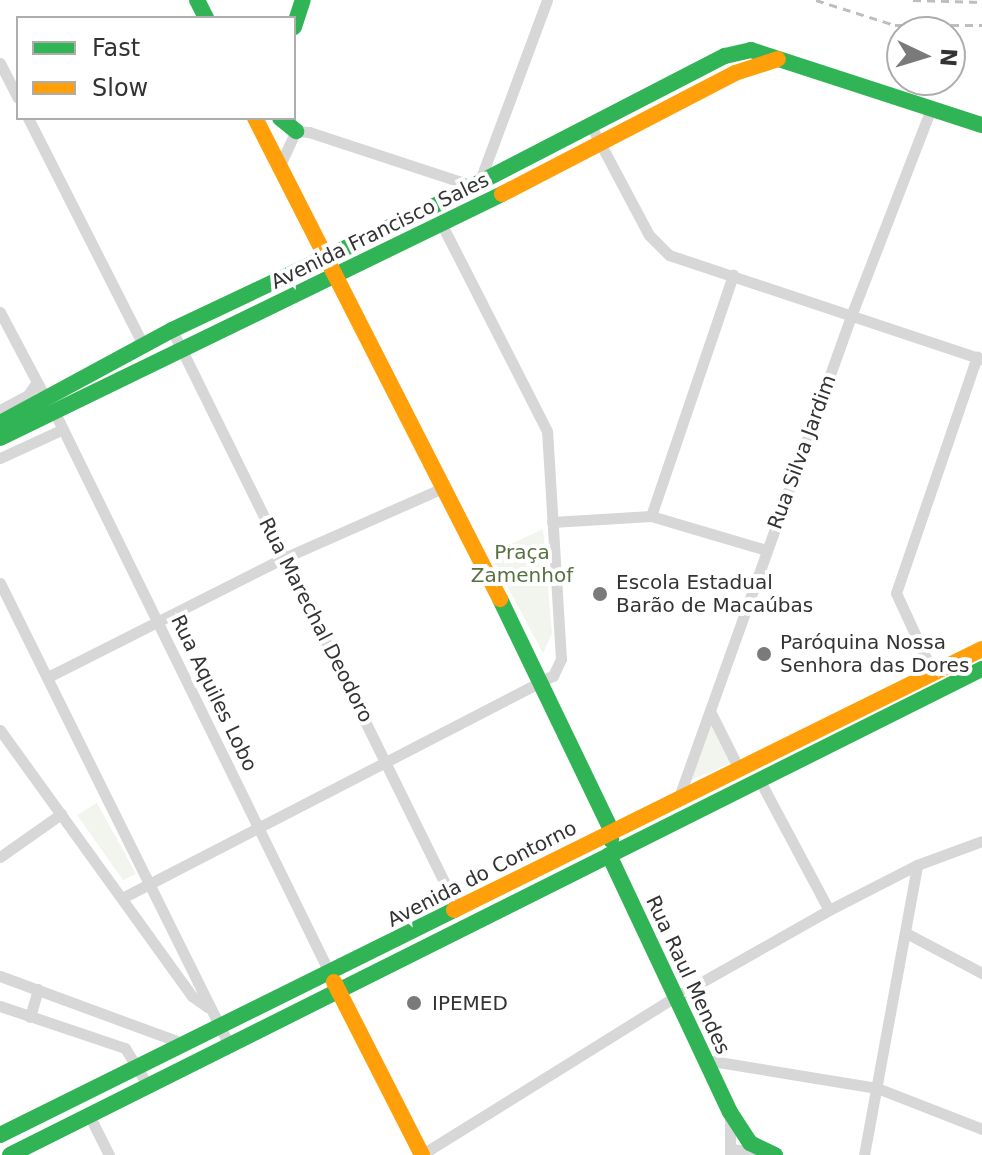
<!DOCTYPE html>
<meta charset="utf-8">
<style>
body{margin:0}
#map{position:relative;width:982px;height:1155px;overflow:hidden;background:#fff;font-family:"DejaVu Sans",sans-serif}
div>[style]{position:absolute}
.green>*{inset:0;background:#f1f5ed}
.street>*{height:11px;margin:-5.5px;padding:0 5.5px;transform-origin:5.5px;border-radius:5.5px;background:#d7d7d7}
.fast>*{height:16px;margin:-8px;padding:0 8px;transform-origin:8px;border-radius:8px;background:#30b455}
.slow>*{height:16px;margin:-8px;padding:0 8px;transform-origin:8px;border-radius:8px;background:#ff9f0a}
.rail>*{height:3px;margin-top:-1.5px;transform-origin:0;background:repeating-linear-gradient(90deg,#bebebe 0 8px,transparent 0 14px)}
.dots>*{width:22px;height:22px;translate:-50% -50%;box-sizing:border-box;border:4px solid #fff;border-radius:50%}
span{translate:-50% -50%;white-space:nowrap;text-align:center;line-height:1.15;-webkit-text-stroke:8px #fff;paint-order:stroke}
.street-label{font-size:20px;color:#333}
.park-label{font-size:20px;color:#56703f}
.poi-label{font-size:20px;color:#333}
.left{translate:0 -50%;text-align:left}
.legend{position:absolute;left:16px;top:16px;width:280px;height:104px;box-sizing:border-box;background:#fff;border:2px solid #adadad;margin:0;padding:10px 14px;list-style:none;font-size:24px;color:#333}
.legend li{display:flex;align-items:center;gap:16px;height:40px}
.legend b{width:40px;border:2px solid #adadad}
.north{position:absolute;left:886px;top:16px;width:80px;height:80px;box-sizing:border-box;background:#fff;border:2px solid #adadad;border-radius:50%;rotate:94deg;font-size:22px;font-weight:700;line-height:32px;text-align:center;color:#333}
.north::after{content:'';display:block;margin:auto;width:28px;height:36px;background:#7a7a7a;clip-path:polygon(50% 0,100% 100%,50% 72%,0 100%)}
</style>
<div id="map">
<div class="green">
<i style="clip-path:polygon(543px 529px,552px 634px,543px 653px,490px 554px)"></i>
<i style="clip-path:polygon(711px 723px,731px 763px,689px 781px)"></i>
<i style="clip-path:polygon(97px 803px,136px 874px,123px 880px,77px 815px)"></i>
</div>
<div class="street">
<i style="left:0;top:63px;width:39px;rotate:63deg"></i>
<i style="left:28px;top:118px;width:254px;rotate:63.1deg"></i>
<i style="left:591px;top:126px;width:123px;rotate:62deg"></i>
<i style="left:649px;top:235px;width:28px;rotate:45deg"></i>
<i style="left:669px;top:255px;width:330px;rotate:18.4deg"></i>
<i style="left:279px;top:167px;width:40px;rotate:-65deg"></i>
<i style="left:296px;top:131px;width:13px;rotate:4deg"></i>
<i style="left:309px;top:132px;width:173px;rotate:18.2deg"></i>
<i style="left:479px;top:183px;width:195px;rotate:-69.6deg"></i>
<i style="left:0;top:312px;width:96px;rotate:62.1deg"></i>
<i style="left:172px;top:330px;width:647px;rotate:63.75deg"></i>
<i style="left:0;top:410px;width:32px;rotate:-28deg"></i>
<i style="left:28px;top:395px;width:14px;rotate:-56deg"></i>
<i style="left:54px;top:411px;width:627px;rotate:63.88deg"></i>
<i style="left:0;top:458px;width:69px;rotate:-24.7deg"></i>
<i style="left:651px;top:516px;width:255px;rotate:-71.2deg"></i>
<i style="left:552px;top:522px;width:99px;rotate:-3.5deg"></i>
<i style="left:651px;top:516px;width:120px;rotate:16.5deg"></i>
<i style="left:0;top:583px;width:516px;rotate:63.63deg"></i>
<i style="left:933px;top:673px;width:88px;rotate:-114.8deg"></i>
<i style="left:896px;top:593px;width:250px;rotate:-71.1deg"></i>
<i style="left:48px;top:677px;width:264px;rotate:-26.8deg"></i>
<i style="left:284px;top:558px;width:176px;rotate:-23.8deg"></i>
<i style="left:711px;top:713px;width:63px;rotate:63.4deg"></i>
<i style="left:0;top:730px;width:328px;rotate:54.2deg"></i>
<i style="left:192px;top:996px;width:19px;rotate:36deg"></i>
<i style="left:760px;top:781px;width:146px;rotate:61.9deg"></i>
<i style="left:679px;top:797px;width:511px;rotate:-70.32deg"></i>
<i style="left:851px;top:316px;width:222px;rotate:-68.9deg"></i>
<i style="left:0;top:857px;width:75px;rotate:-35.2deg"></i>
<i style="left:124px;top:897px;width:483px;rotate:-27.3deg"></i>
<i style="left:553px;top:676px;width:19px;rotate:-65deg"></i>
<i style="left:561px;top:659px;width:228px;rotate:-93.5deg"></i>
<i style="left:547px;top:431px;width:233px;rotate:-117deg"></i>
<i style="left:906px;top:933px;width:86px;rotate:27.8deg"></i>
<i style="left:0;top:976px;width:197px;rotate:20.2deg"></i>
<i style="left:0;top:1006px;width:132px;rotate:18.6deg"></i>
<i style="left:125px;top:1048px;width:44px;rotate:58.8deg"></i>
<i style="left:30px;top:1017px;width:29px;rotate:-74deg"></i>
<i style="left:706px;top:1060px;width:173px;rotate:9.3deg"></i>
<i style="left:877px;top:1088px;width:113px;rotate:21.3deg"></i>
<i style="left:730px;top:1112px;width:43px;rotate:90deg"></i>
<i style="left:89px;top:1115px;width:45px;rotate:63.4deg"></i>
<i style="left:731px;top:1149px;width:31px;rotate:6deg"></i>
<i style="left:421px;top:1155px;width:293px;rotate:-31.9deg"></i>
<i style="left:670px;top:1000px;width:183px;rotate:-29.5deg"></i>
<i style="left:829px;top:910px;width:99px;rotate:-27.1deg"></i>
<i style="left:917px;top:865px;width:69px;rotate:-20.3deg"></i>
<i style="left:864px;top:1155px;width:295px;rotate:-79.6deg"></i>
</div>
<div class="fast">
<i style="left:197px;top:0;width:20px;rotate:63deg"></i>
<i style="left:294px;top:27px;width:28px;rotate:-72deg"></i>
<i style="left:280px;top:118px;width:21px;rotate:39deg"></i>
<i style="left:0;top:423px;width:196px;rotate:-28.4deg"></i>
<i style="left:172px;top:330px;width:283px;rotate:-25.3deg"></i>
<i style="left:428px;top:209px;width:334px;rotate:-27.3deg"></i>
<i style="left:725px;top:56px;width:27px;rotate:-13deg"></i>
<i style="left:751px;top:50px;width:243px;rotate:18deg"></i>
<i style="left:0;top:438px;width:558px;rotate:-25.92deg"></i>
<i style="left:500px;top:599px;width:256px;rotate:64.3deg"></i>
<i style="left:611px;top:830px;width:10px;rotate:90deg"></i>
<i style="left:609px;top:855px;width:284px;rotate:64.8deg"></i>
<i style="left:730px;top:1112px;width:37px;rotate:57deg"></i>
<i style="left:750px;top:1143px;width:28px;rotate:26deg"></i>
<i style="left:0;top:1135px;width:507px;rotate:-26.36deg"></i>
<i style="left:10px;top:1155px;width:1087px;rotate:-26.57deg"></i>
</div>
<div class="slow">
<i style="left:255px;top:118px;width:540px;rotate:63.01deg"></i>
<i style="left:502px;top:194px;width:263px;rotate:-27.4deg"></i>
<i style="left:735px;top:73px;width:45px;rotate:-18deg"></i>
<i style="left:454px;top:910px;width:589px;rotate:-26.3deg"></i>
<i style="left:334px;top:982px;width:194px;rotate:63deg"></i>
</div>
<div class="rail">
<i style="left:816px;top:0;width:83px;rotate:17.6deg"></i>
<i style="left:895px;top:25px;width:87px"></i>
<i style="left:913px;top:0;width:69px;rotate:1.7deg"></i>
</div>
<div class="dots">
<i style="left:600px;top:594px;background:#7a7a7a"></i>
<i style="left:764px;top:654px;background:#7a7a7a"></i>
<i style="left:414px;top:1003px;background:#7a7a7a"></i>
</div>
<div class="street-label">
<span style="left:380px;top:231px;rotate:-26deg">Avenida Francisco Sales</span>
<span style="left:802px;top:452px;rotate:-70deg">Rua Silva Jardim</span>
<span style="left:316px;top:620px;rotate:63deg">Rua Marechal Deodoro</span>
<span style="left:214px;top:693px;rotate:64deg">Rua Aquiles Lobo</span>
<span style="left:482px;top:874px;rotate:-27deg">Avenida do Contorno</span>
<span style="left:688px;top:975px;rotate:65deg">Rua Raul Mendes</span>
</div>
<div class="park-label">
<span style="left:522px;top:564px">Praça<br>Zamenhof</span>
</div>
<div class="poi-label">
<span class="left" style="left:616px;top:594px">Escola Estadual<br>Barão de Macaúbas</span>
<span class="left" style="left:780px;top:654px">Paróquina Nossa<br>Senhora das Dores</span>
<span class="left" style="left:432px;top:1003px">IPEMED</span>
</div>
<ul class="legend">
<li><b style="height:10px;background:#30b455"></b>Fast</li>
<li><b style="height:10px;background:#ff9f0a"></b>Slow</li>
</ul>
<div class="north">N</div>
</div>
